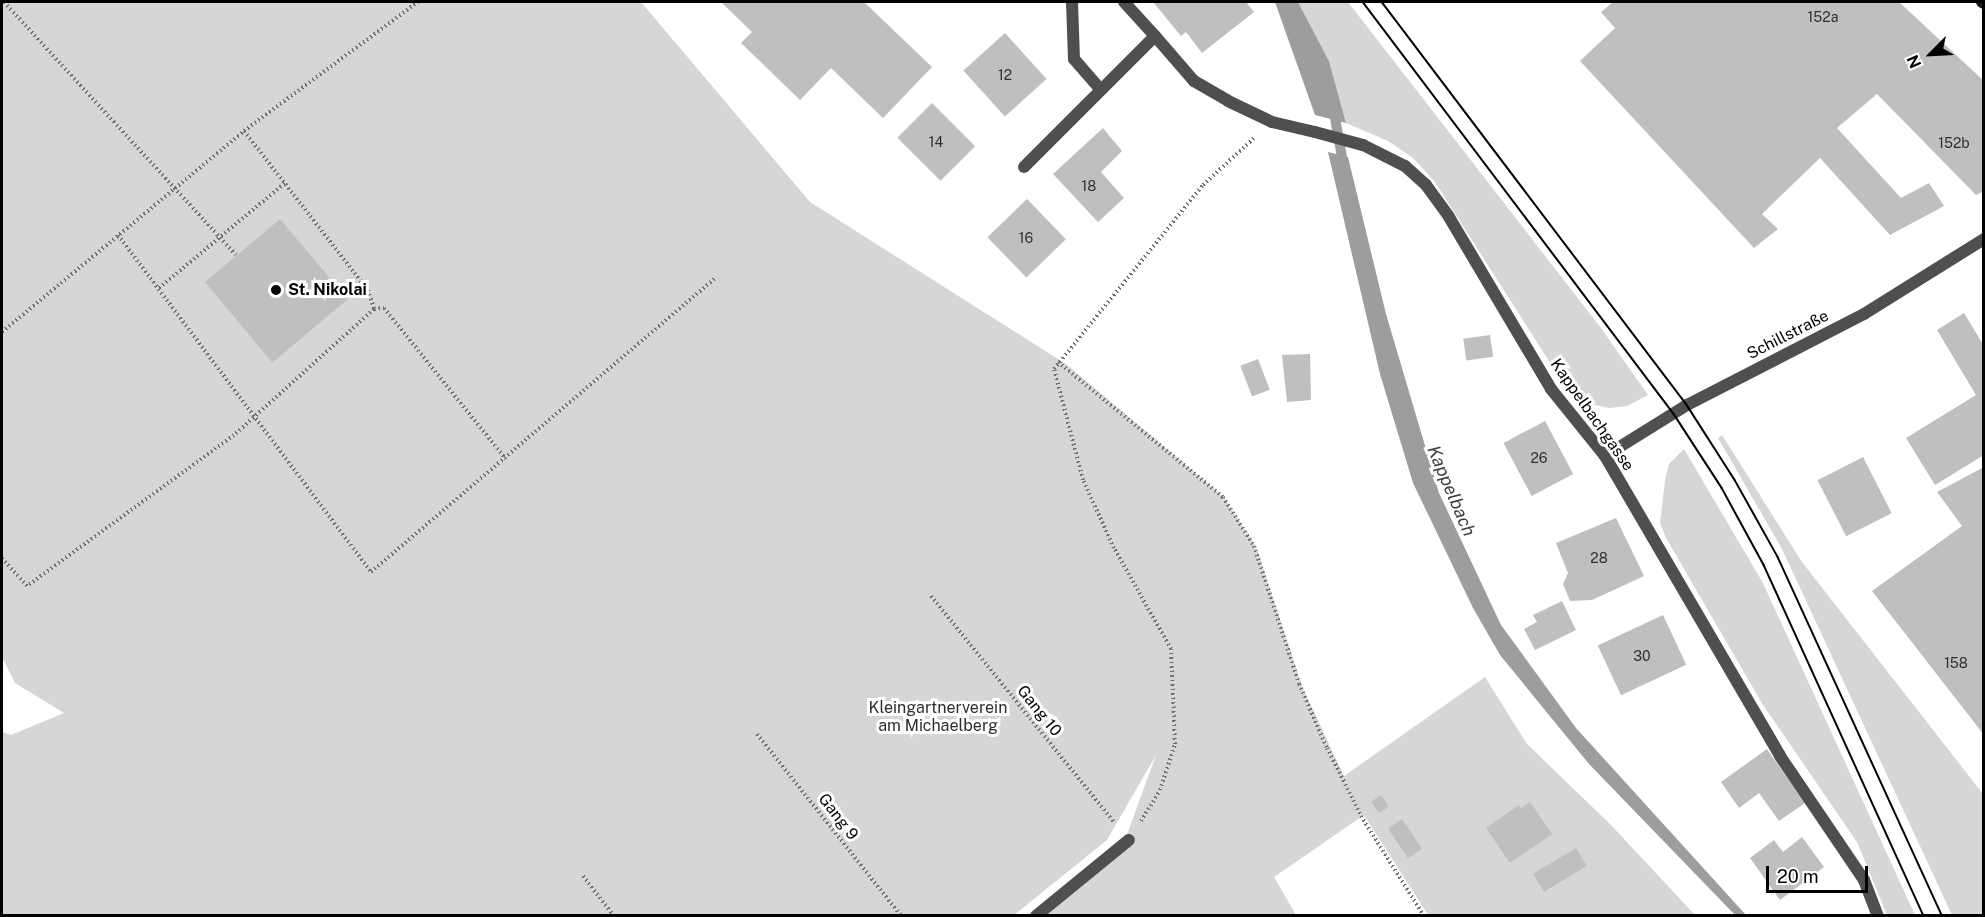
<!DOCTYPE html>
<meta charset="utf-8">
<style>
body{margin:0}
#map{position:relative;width:1985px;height:917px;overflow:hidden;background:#fff;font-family:"Public Sans",sans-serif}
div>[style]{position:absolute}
.green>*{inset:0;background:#d6d6d6}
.water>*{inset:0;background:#9d9d9d}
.stream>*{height:10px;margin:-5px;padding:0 5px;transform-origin:5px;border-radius:5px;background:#9d9d9d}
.building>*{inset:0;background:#bfbfbf;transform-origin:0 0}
.path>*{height:4px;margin-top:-2px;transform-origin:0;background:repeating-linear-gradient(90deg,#717171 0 1.5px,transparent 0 4.5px)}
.service>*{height:12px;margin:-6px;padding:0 6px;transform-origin:6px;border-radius:6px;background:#4f4f4f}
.minor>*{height:12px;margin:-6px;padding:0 6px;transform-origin:6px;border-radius:6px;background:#4f4f4f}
.secondary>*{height:12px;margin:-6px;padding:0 6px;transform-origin:6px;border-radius:6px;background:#1c1c1c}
.tram>*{height:1.5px;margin:-0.75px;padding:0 0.75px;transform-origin:0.75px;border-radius:0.75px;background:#000}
.dots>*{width:16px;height:16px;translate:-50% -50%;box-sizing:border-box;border:3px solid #fff;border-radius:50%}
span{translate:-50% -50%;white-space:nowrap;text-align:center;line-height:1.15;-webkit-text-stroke:6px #fff;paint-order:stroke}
.number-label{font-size:14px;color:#303030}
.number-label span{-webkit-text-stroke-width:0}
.poi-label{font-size:16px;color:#000;font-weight:700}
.left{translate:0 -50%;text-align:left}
.street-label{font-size:16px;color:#000}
.park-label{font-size:16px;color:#2d2d2d}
.water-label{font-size:18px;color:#3e3e3e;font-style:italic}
.frame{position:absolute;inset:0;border:3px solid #000;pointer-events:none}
.north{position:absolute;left:1901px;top:24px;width:60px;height:60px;-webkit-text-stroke:4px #fff;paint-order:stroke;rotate:246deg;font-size:16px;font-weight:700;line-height:24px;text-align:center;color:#000}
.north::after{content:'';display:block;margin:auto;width:21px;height:27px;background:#000;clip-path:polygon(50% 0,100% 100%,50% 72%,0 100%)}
.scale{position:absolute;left:1766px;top:866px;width:102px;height:27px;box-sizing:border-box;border:3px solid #000;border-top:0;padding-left:8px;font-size:18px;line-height:21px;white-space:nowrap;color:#000;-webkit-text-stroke:4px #fff;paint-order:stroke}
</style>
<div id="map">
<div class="green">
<i style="clip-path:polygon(2px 2px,641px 2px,810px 202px,1066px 364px,1224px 497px,1256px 546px,1302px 686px,1344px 776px,1485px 677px,1527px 744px,1611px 825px,1695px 915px,1428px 915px,1364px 815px,1274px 877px,1296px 915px,1047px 915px,1121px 851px,1156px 755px,1107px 840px,1014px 915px,2px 915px,2px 732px,11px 735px,64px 713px,15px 683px,2px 657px)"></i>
<i style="clip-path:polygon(1298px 2px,1348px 2px,1601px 328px,1648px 395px,1627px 406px,1609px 408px,1586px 403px,1568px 391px,1435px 182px,1413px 158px,1388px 141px,1346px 123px,1329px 61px)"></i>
<i style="clip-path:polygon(1722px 435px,1802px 562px,1983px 794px,1983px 915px,1952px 915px,1782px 549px,1718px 438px)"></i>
<i style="clip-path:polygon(1684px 449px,1763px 583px,1915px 915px,1887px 915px,1857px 842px,1763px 705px,1666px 538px,1660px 523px,1665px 480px,1669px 464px)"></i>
</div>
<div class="water">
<i style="clip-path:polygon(1275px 2px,1298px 2px,1329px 61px,1346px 123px,1315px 115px)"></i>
<i style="clip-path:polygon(1328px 152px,1348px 157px,1386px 314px,1439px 493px,1501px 625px,1576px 728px,1746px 915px,1735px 915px,1589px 764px,1500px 655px,1473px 608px,1413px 483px,1380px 374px)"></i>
</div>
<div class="stream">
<i style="left:1333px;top:107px;width:62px;rotate:79.8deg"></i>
</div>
<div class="building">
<i style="clip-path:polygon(721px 2px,864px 2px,932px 67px,883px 118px,831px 68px,800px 100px,741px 43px,752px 32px)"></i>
<i style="clip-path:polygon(1153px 2px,1246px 2px,1254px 12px,1202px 53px,1186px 32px,1181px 36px)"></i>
<i style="clip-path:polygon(1613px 2px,1899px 2px,1984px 81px,1984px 191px,1976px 195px,1877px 94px,1837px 128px,1901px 198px,1929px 183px,1944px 206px,1890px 235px,1820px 158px,1762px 214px,1778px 229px,1754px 248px,1580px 61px,1615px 28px,1601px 12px)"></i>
<i style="left:1005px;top:33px;width:62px;height:56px;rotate:48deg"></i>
<i style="left:932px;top:103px;width:61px;height:49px;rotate:45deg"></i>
<i style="clip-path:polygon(1103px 128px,1122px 151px,1101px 172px,1124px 198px,1098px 222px,1053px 174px)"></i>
<i style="left:1027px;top:199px;width:56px;height:55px;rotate:46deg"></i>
<i style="left:280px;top:219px;width:105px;height:98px;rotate:50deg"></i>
<i style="clip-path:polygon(1964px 313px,1984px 346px,1984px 455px,1935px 485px,1906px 438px,1976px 395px,1937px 330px)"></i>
<i style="left:1490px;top:335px;width:22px;height:27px;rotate:82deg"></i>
<i style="clip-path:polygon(1310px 354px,1311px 400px,1287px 402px,1282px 355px)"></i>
<i style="left:1258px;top:359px;width:33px;height:19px;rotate:69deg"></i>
<i style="left:1545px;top:421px;width:60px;height:47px;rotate:62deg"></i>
<i style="left:1863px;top:457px;width:63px;height:51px;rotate:63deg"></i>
<i style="clip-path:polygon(1984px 467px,1984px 735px,1872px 591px,1962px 526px,1937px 492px)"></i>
<i style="clip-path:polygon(1616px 518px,1644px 576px,1592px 600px,1570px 601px,1563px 584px,1568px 573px,1556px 543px)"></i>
<i style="clip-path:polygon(1562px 601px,1576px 630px,1535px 650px,1524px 629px,1537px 622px,1533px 615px)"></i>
<i style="left:1663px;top:615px;width:55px;height:72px;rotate:65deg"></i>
<i style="clip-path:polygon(1767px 749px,1805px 803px,1779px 821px,1759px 793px,1739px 808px,1721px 782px)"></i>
<i style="left:1381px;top:795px;width:14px;height:12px;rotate:56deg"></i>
<i style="clip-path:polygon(1530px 802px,1552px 834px,1510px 863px,1486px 828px,1519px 805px,1521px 808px)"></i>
<i style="left:1402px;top:819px;width:36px;height:17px;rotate:56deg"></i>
<i style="clip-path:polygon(1802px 837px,1824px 867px,1780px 900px,1750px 858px,1774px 840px,1783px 852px)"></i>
<i style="left:1576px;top:848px;width:21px;height:50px;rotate:59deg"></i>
</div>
<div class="path">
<i style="left:4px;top:2px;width:343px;rotate:47.5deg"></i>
<i style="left:244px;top:131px;width:217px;rotate:-36.6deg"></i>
<i style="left:118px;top:235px;width:421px;rotate:53.1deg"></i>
<i style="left:371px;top:572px;width:454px;rotate:-40.5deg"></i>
<i style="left:159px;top:288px;width:164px;rotate:-39.8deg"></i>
<i style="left:374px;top:309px;width:10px;rotate:-6deg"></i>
<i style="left:384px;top:308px;width:194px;rotate:51.1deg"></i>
<i style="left:2px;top:332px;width:315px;rotate:-39.7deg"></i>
<i style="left:244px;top:131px;width:202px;rotate:52.1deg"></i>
<i style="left:368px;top:290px;width:20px;rotate:72deg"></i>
<i style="left:374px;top:309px;width:188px;rotate:138deg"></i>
<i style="left:234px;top:435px;width:256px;rotate:143.9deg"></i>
<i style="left:27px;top:586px;width:38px;rotate:-132deg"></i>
<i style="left:1058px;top:362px;width:213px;rotate:39.3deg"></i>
<i style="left:1223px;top:497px;width:58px;rotate:57.7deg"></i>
<i style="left:1254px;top:546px;width:145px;rotate:71.9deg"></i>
<i style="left:1299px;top:684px;width:70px;rotate:66.4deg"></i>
<i style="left:1327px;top:748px;width:76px;rotate:63.4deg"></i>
<i style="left:1361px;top:816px;width:118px;rotate:57.8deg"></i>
<i style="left:931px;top:596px;width:291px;rotate:51deg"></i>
<i style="left:757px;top:734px;width:232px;rotate:51.6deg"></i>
<i style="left:1141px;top:821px;width:36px;rotate:-58deg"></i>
<i style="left:1160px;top:790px;width:48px;rotate:-71.9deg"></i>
<i style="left:1175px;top:744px;width:95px;rotate:-92.4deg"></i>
<i style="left:1171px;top:649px;width:116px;rotate:-119.4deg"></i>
<i style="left:1114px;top:548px;width:75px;rotate:-114.5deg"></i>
<i style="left:1083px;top:480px;width:115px;rotate:-104.6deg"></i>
<i style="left:1054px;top:369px;width:237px;rotate:-51deg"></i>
<i style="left:1203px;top:185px;width:69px;rotate:-42.7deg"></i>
<i style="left:583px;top:876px;width:51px;rotate:52.2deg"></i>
</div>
<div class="service">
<i style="left:1072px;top:2px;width:57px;rotate:88deg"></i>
<i style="left:1074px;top:59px;width:40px;rotate:49deg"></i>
<i style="left:1024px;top:167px;width:185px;rotate:-45deg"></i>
<i style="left:1155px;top:36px;width:60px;rotate:49.1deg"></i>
<i style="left:1194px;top:81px;width:39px;rotate:30deg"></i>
<i style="left:1228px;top:101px;width:49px;rotate:25.5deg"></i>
<i style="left:1272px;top:122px;width:44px;rotate:13.1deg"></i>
<i style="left:1036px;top:916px;width:120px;rotate:-39.3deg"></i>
</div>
<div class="minor">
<i style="left:1124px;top:2px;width:46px;rotate:47.6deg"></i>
<i style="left:1315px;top:132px;width:50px;rotate:15.2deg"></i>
<i style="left:1363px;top:145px;width:47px;rotate:26.6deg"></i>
<i style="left:1405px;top:166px;width:28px;rotate:42deg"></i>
<i style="left:1426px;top:185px;width:39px;rotate:54deg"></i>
<i style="left:1449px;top:217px;width:200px;rotate:59.3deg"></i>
<i style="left:1551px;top:389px;width:86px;rotate:51.1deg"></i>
<i style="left:1605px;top:456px;width:347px;rotate:59.7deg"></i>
<i style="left:1780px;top:756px;width:150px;rotate:55.9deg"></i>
<i style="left:1864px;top:880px;width:39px;rotate:69deg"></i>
<i style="left:1605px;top:456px;width:97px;rotate:-31.9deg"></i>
<i style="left:1687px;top:405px;width:199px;rotate:-27.2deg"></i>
<i style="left:1864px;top:314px;width:142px;rotate:-32deg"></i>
</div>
<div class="secondary">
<i style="left:1982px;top:2px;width:2px;rotate:27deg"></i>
</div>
<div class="tram">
<i style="left:1363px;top:2px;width:516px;rotate:52.95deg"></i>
<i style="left:1674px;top:414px;width:88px;rotate:57deg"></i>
<i style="left:1722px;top:488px;width:88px;rotate:61.4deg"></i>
<i style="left:1764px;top:565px;width:386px;rotate:65.5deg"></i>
<i style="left:1382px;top:2px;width:505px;rotate:52.88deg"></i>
<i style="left:1687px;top:405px;width:89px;rotate:57.4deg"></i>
<i style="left:1735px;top:480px;width:88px;rotate:60.8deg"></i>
<i style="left:1778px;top:557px;width:395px;rotate:65.4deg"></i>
</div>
<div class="dots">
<i style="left:276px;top:290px;background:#000"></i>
</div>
<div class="number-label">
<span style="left:1823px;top:17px">152a</span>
<span style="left:1005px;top:75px">12</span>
<span style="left:936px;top:142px">14</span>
<span style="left:1954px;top:143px">152b</span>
<span style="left:1089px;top:186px">18</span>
<span style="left:1026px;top:238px">16</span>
<span style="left:1539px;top:458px">26</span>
<span style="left:1599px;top:558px">28</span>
<span style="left:1642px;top:656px">30</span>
<span style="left:1956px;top:663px">158</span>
</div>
<div class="poi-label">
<span class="left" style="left:288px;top:290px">St. Nikolai</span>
</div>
<div class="street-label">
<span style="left:1788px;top:335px;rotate:-27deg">Schillstraße</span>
<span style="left:1592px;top:415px;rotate:55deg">Kappelbachgasse</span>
<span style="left:1039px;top:711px;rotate:51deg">Gang 10</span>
<span style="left:838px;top:817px;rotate:52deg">Gang 9</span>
</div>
<div class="park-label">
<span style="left:938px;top:717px">Kleingartnerverein<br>am Michaelberg</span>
</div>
<div class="water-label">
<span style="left:1451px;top:491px;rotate:67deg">Kappelbach</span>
</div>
<div class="frame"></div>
<div class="north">N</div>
<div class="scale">20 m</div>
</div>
